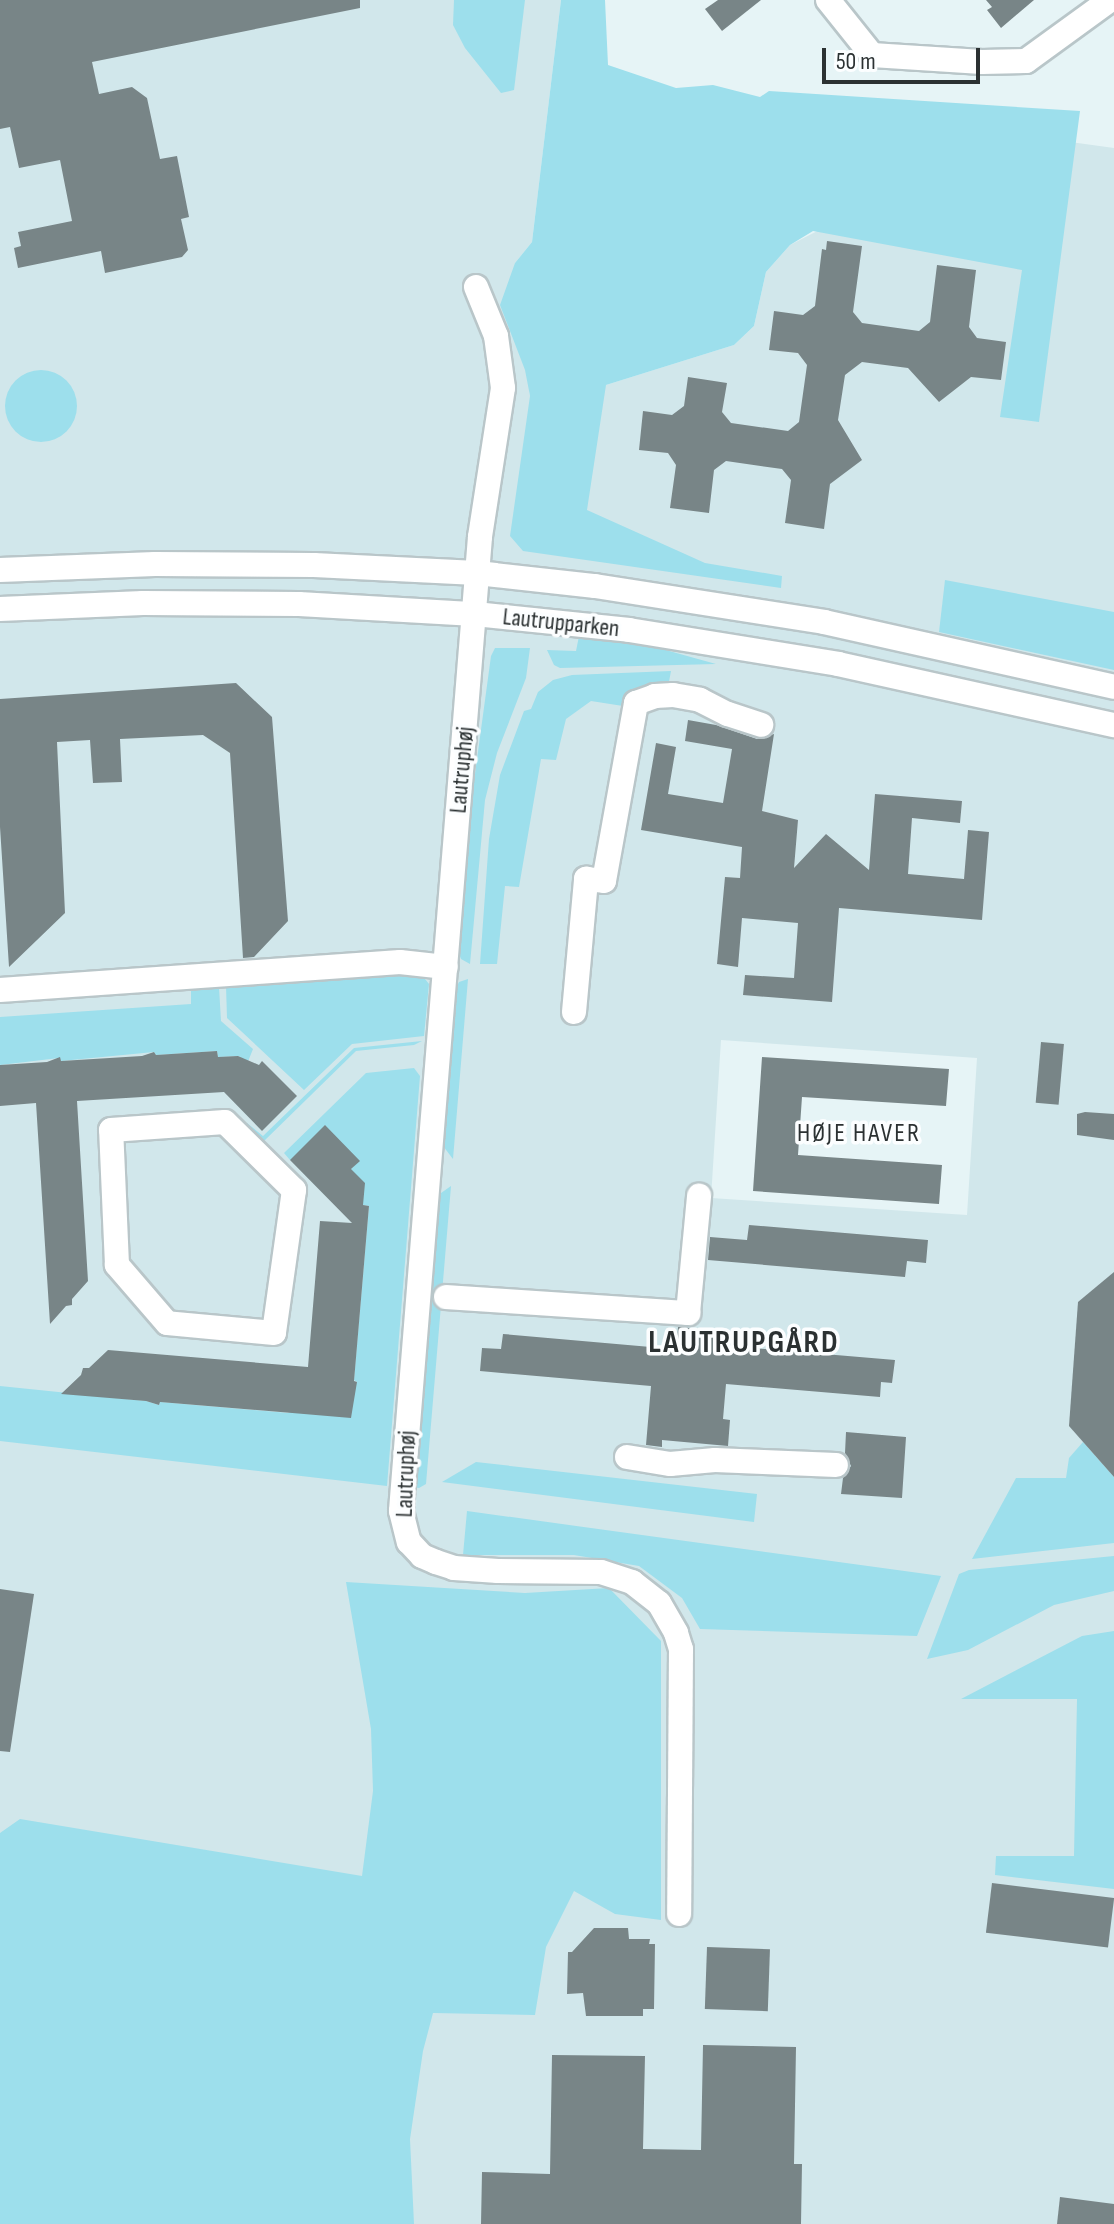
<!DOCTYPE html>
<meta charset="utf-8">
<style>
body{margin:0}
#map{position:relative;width:1114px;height:2224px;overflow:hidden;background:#e6f4f6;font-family:"Sofia Sans Condensed",sans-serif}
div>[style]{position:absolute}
.built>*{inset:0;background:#d1e7eb}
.green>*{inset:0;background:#9ddfec}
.round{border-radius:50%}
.building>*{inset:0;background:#788587;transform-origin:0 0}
.roads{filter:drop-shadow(2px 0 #b9c6c9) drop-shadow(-2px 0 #b9c6c9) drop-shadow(0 2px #b9c6c9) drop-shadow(0 -2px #b9c6c9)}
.minor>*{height:24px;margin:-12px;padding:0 12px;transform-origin:12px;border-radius:12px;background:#fff}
span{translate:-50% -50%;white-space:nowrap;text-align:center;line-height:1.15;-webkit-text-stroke:7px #fcfeff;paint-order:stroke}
.street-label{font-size:24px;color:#2b3132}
.neighbourhood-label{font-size:26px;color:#2b3132;letter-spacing:2px}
.district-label{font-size:32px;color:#2b3132;font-weight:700;letter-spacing:2px}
.scale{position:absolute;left:822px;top:48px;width:158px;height:36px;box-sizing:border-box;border:4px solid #2b3132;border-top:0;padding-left:10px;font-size:24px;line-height:28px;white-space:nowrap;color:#2b3132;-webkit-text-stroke:6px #fcfeff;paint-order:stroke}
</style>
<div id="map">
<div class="built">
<i style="clip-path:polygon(evenodd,0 0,561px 0,532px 242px,515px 263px,530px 396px,606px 385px,734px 345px,754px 326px,766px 272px,790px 245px,835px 222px,955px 126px,1114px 148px,1114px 2224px,0 2224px,0 0,721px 1040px,977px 1058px,967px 1215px,711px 1198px,721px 1040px)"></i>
</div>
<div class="green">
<i style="clip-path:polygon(454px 0,525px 0,514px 90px,501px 93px,465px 48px,453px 25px)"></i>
<i style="clip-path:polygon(561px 0,605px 0,608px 65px,676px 88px,713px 85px,760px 97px,769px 91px,1080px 111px,1039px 422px,1000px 417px,1022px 270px,813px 231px,790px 245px,766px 272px,754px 326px,734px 345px,606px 385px,587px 510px,705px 563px,782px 576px,781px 588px,523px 551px,510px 536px,530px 396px,525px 370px,500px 305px,515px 263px,532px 242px)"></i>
<i class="round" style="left:5px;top:370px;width:72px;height:72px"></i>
<i style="clip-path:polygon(945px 580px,1114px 612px,1114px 670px,939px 632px)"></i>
<i style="clip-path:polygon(579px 636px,644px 644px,716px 664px,560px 668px,554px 665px,547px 650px,576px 651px)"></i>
<i style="clip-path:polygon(495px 648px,530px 648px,526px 678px,497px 753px,485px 800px,470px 964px,461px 959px,458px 951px,469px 818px,491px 656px)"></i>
<i style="clip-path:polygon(671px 671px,668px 687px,624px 699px,623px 706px,591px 701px,566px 719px,556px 760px,541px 759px,519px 887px,505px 886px,497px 964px,480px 964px,489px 839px,500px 775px,524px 711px,531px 709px,538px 692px,553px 680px,572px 675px)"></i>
<i style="clip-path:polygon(421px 974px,429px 984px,424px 1036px,352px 1044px,304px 1090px,227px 1018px,226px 986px)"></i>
<i style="clip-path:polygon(468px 979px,453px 1159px,443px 1146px,455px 990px,459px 982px)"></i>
<i style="clip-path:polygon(219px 987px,221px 1021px,253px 1049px,247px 1064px,239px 1056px,218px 1057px,217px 1051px,156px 1055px,154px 1052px,61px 1061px,59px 1058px,0 1065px,0 1017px,191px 1004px,191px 988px)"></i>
<i style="clip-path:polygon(422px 1041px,414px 1045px,356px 1051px,262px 1143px,245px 1128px,247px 1123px,263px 1136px,354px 1048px)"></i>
<i style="clip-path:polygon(414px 1068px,420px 1076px,387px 1486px,0 1441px,0 1386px,146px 1401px,159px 1405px,160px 1402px,288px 1413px,357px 1382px,354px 1380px,369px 1206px,363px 1205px,351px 1169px,359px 1160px,290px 1160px,284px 1153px,366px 1073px)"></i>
<i style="clip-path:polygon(451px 1186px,426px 1484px,419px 1488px,414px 1487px,438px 1202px,441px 1193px)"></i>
<i style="clip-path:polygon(1083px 1442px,1114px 1477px,1114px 1543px,972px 1559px,1016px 1478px,1066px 1478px,1069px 1458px)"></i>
<i style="clip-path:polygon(476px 1462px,757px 1494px,754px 1522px,442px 1482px)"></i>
<i style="clip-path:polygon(467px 1511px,941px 1576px,917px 1636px,700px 1629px,682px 1598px,639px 1566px,574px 1555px,463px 1555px)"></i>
<i style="clip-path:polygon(1114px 1556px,1114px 1591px,1054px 1605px,968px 1650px,927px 1659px,959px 1574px,969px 1570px)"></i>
<i style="clip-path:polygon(346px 1582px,525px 1593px,609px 1588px,661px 1641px,661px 1920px,615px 1914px,574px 1891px,546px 1947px,535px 2015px,433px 2013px,423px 2051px,410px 2139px,414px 2224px,0 2224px,0 1833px,20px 1819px,362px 1876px,373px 1791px,371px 1729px)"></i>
<i style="clip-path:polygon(1114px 1631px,1114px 1889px,995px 1875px,996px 1856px,1074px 1856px,1077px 1699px,961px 1699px,1082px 1636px)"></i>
</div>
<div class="building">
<i style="clip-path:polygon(0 0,360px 0,360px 8px,92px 62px,99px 94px,132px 87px,147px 98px,160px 159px,177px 156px,189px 217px,181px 219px,188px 250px,182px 257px,105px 273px,101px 251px,18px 268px,14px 248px,21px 246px,18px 232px,72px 221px,60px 160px,19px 168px,10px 127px,0 129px)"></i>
<i style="clip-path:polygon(718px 0,761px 0,722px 31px,705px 9px)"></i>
<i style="clip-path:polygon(986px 0,1034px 0,1001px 28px,987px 10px,992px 7px)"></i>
<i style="clip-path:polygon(827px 241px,862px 246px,853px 312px,862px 323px,919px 331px,930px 322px,937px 265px,976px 270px,969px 327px,977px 338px,1006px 342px,1001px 380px,971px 377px,939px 402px,908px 368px,862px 362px,845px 375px,838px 420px,862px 460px,830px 484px,824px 529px,785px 523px,791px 480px,782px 469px,726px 461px,714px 470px,709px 513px,670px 508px,676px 465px,668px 453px,639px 450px,643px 411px,672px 415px,684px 406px,688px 377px,727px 383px,722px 412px,731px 423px,788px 431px,799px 422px,807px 365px,798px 353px,769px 350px,774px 311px,803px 315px,815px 306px,822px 249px,826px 250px)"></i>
<i style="clip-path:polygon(236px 683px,272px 717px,288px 921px,254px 957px,243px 958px,230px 753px,203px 735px,120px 739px,122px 782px,93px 783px,90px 740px,57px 742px,65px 913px,9px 967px,0 827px,0 699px)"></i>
<i style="clip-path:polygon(688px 720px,716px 725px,757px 739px,774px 734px,762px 811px,798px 820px,794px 868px,826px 834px,869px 870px,875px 794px,962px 801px,960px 823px,912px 818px,908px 874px,964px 879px,968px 830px,989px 832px,982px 920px,839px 908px,832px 1002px,743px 995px,745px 975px,794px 978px,798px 923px,742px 918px,738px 967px,717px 964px,725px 877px,740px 878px,742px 847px,641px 830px,656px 743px,676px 747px,668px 794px,723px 803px,732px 749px,685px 741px)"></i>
<i style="left:1041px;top:1042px;width:23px;height:61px;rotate:5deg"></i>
<i style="clip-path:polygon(217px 1051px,218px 1057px,238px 1056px,259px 1065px,262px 1061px,297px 1096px,262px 1131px,224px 1092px,77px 1101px,88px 1281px,72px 1299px,72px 1305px,66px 1306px,50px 1324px,36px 1103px,0 1106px,0 1065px,47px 1062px,60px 1057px,61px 1061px,142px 1056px,154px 1052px,156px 1055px)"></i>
<i style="clip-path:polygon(762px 1057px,949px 1069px,946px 1106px,802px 1097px,798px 1155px,942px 1165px,939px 1204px,753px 1191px)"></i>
<i style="clip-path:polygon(1085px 1112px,1114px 1114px,1114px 1140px,1077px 1135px,1077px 1114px)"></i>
<i style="clip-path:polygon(325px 1125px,360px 1161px,351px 1169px,365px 1183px,363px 1205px,369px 1206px,354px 1381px,357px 1382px,351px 1418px,160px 1402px,159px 1405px,146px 1401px,61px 1394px,81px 1375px,83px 1368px,89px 1368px,108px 1350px,308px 1367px,320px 1221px,352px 1223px,290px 1160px)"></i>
<i style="clip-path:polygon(749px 1225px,928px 1240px,926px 1263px,907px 1261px,905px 1277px,708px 1260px,710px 1237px,747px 1240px)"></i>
<i style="clip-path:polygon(1114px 1272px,1114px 1477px,1069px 1426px,1078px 1302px)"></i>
<i style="clip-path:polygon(678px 1327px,718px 1330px,717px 1345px,895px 1360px,892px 1383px,881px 1382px,880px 1397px,726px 1384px,723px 1419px,730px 1420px,728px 1446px,662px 1440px,662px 1447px,646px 1445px,651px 1386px,480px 1371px,482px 1348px,501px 1349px,503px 1334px,662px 1348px,663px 1340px,677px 1341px)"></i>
<i style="clip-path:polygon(846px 1432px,906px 1437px,902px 1498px,841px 1494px,843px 1478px,851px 1466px,845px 1453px)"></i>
<i style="clip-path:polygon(0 1589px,34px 1594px,10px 1752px,0 1751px)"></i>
<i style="left:992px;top:1883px;width:123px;height:50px;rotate:7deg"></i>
<i style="clip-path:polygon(594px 1928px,628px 1928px,629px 1939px,650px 1939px,649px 1944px,655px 1944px,654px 2009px,643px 2009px,643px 2016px,586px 2016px,583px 1993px,567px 1994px,568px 1952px,572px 1952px)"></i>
<i style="left:707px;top:1947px;width:63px;height:62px;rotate:2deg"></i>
<i style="clip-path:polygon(703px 2045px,796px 2047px,794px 2164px,802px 2164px,801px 2224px,481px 2224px,482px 2172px,550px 2174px,552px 2055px,645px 2056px,643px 2149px,701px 2150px)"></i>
<i style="clip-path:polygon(1060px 2197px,1114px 2204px,1114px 2224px,1057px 2224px)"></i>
</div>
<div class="roads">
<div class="minor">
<i style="left:828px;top:0;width:70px;rotate:51.3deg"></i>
<i style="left:872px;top:55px;width:110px;rotate:3.6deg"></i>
<i style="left:982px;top:62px;width:44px;rotate:-1.3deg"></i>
<i style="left:1026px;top:61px;width:104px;rotate:-36deg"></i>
<i style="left:476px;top:287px;width:53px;rotate:67.8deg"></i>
<i style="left:496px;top:336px;width:52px;rotate:82.3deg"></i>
<i style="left:503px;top:388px;width:151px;rotate:98.8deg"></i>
<i style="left:480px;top:537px;width:977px;rotate:94.64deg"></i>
<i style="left:401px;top:1511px;width:32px;rotate:76deg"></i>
<i style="left:409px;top:1542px;width:19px;rotate:47deg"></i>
<i style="left:422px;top:1556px;width:15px;rotate:23deg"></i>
<i style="left:436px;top:1562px;width:19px;rotate:18deg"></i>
<i style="left:454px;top:1568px;width:44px;rotate:3.9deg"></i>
<i style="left:498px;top:1571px;width:103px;rotate:0.6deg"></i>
<i style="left:601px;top:1572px;width:33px;rotate:18deg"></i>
<i style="left:632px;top:1582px;width:34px;rotate:38deg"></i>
<i style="left:659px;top:1603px;width:34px;rotate:60deg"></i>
<i style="left:676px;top:1633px;width:17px;rotate:73deg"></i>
<i style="left:681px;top:1649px;width:265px;rotate:90.4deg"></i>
<i style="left:0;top:570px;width:155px;rotate:-2.2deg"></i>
<i style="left:155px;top:564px;width:159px;rotate:0.4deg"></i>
<i style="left:314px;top:565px;width:163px;rotate:2.8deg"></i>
<i style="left:477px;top:573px;width:119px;rotate:6.3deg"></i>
<i style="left:595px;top:586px;width:232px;rotate:8.9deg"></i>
<i style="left:824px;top:622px;width:297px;rotate:12.6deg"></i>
<i style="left:0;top:609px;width:143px;rotate:-2.4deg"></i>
<i style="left:143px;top:603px;width:156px;rotate:0.4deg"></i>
<i style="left:299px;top:604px;width:176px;rotate:3.3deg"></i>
<i style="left:475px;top:614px;width:155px;rotate:5.9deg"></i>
<i style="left:629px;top:630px;width:212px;rotate:9.2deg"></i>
<i style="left:838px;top:664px;width:283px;rotate:12.5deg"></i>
<i style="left:0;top:990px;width:401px;rotate:-4deg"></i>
<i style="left:400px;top:962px;width:46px;rotate:6.2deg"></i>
<i style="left:574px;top:1012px;width:134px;rotate:-84.8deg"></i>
<i style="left:586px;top:879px;width:18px;rotate:6deg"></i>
<i style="left:604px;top:881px;width:181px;rotate:-79.8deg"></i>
<i style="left:636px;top:703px;width:20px;rotate:-20deg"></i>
<i style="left:655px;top:696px;width:18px;rotate:-3deg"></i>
<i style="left:673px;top:695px;width:27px;rotate:10deg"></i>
<i style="left:700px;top:700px;width:31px;rotate:27deg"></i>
<i style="left:728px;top:714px;width:35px;rotate:18deg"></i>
<i style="left:225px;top:1122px;width:97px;rotate:44.6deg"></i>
<i style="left:294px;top:1190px;width:144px;rotate:98deg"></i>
<i style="left:274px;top:1333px;width:107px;rotate:-174.7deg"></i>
<i style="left:167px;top:1323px;width:77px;rotate:-130.8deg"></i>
<i style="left:117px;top:1265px;width:135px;rotate:-92.5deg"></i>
<i style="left:111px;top:1130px;width:114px;rotate:-4deg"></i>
<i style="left:446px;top:1297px;width:243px;rotate:3.8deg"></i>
<i style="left:688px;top:1313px;width:118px;rotate:-84.6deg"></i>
<i style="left:627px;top:1457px;width:44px;rotate:9.2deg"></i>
<i style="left:670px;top:1464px;width:45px;rotate:-5.1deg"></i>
<i style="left:715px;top:1460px;width:121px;rotate:2.4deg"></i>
</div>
</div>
<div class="street-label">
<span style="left:561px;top:623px;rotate:6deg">Lautrupparken</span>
<span style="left:462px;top:770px;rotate:-85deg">Lautruphøj</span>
<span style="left:406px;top:1474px;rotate:-88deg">Lautruphøj</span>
</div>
<div class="neighbourhood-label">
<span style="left:859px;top:1134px">HØJE HAVER</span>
</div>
<div class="district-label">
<span style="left:744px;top:1343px">LAUTRUPGÅRD</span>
</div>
<div class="scale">50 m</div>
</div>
